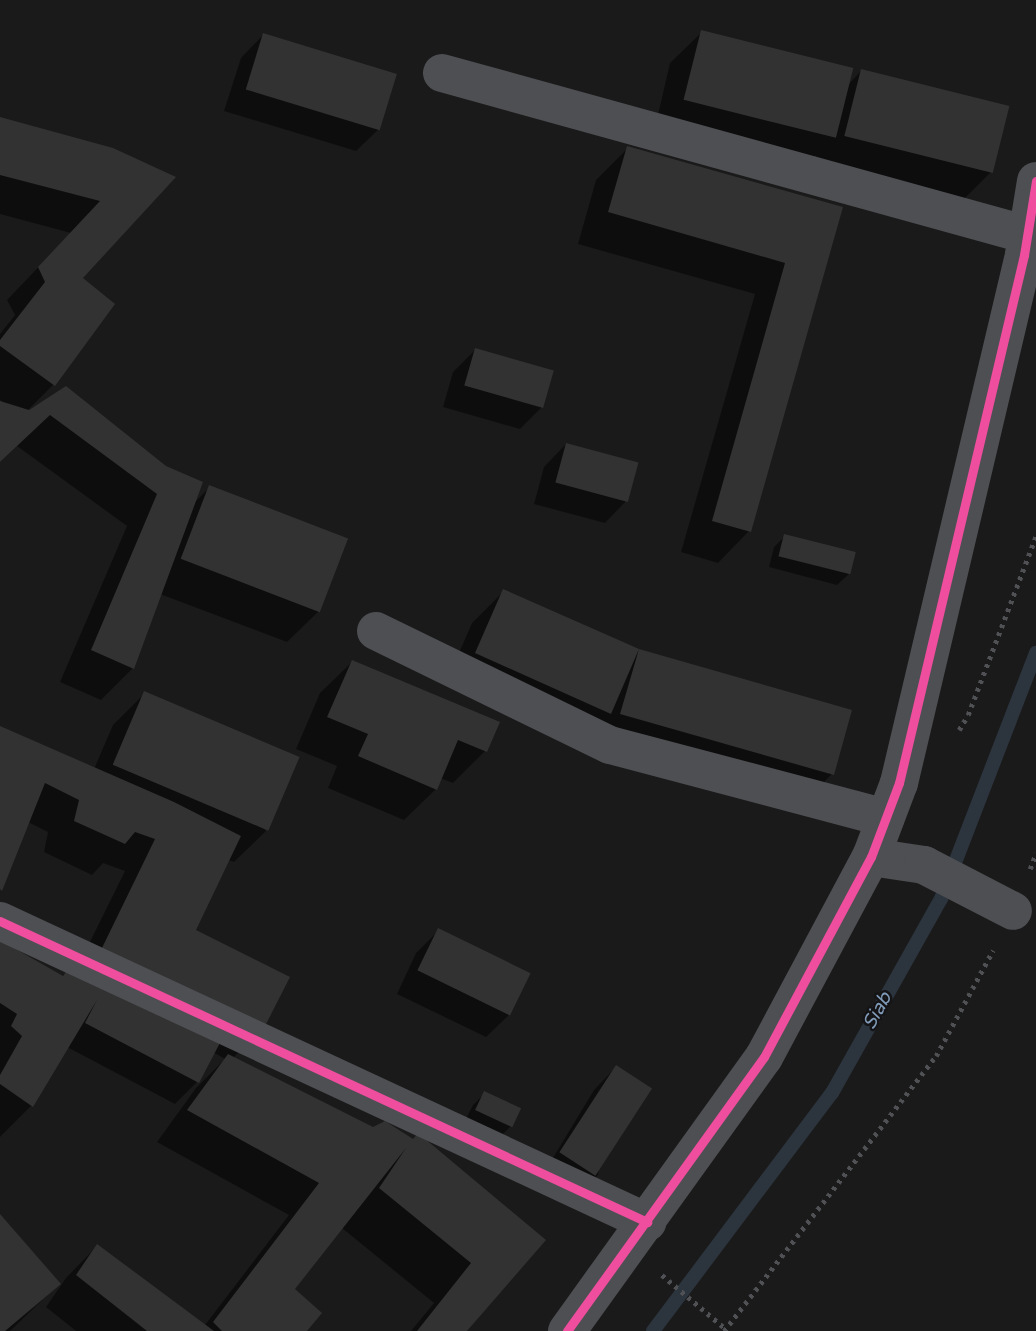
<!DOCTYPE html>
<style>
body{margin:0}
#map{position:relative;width:1036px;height:1331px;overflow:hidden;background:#1a1a1a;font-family:"Varela Round",sans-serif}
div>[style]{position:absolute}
.shadow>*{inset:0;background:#0007}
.stream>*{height:14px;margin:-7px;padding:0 7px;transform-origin:7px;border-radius:7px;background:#2c343d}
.building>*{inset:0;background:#323232;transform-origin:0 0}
.path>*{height:4.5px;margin-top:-2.25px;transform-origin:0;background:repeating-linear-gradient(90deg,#505155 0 3.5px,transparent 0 8.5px)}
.minor>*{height:38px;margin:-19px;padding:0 19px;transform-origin:19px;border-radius:19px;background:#4e4f53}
.cycleway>*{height:9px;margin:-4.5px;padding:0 4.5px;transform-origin:4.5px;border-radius:4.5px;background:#ef4d9e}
span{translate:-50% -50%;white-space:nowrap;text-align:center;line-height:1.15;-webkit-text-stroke:5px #141416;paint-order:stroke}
.water-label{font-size:19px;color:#809bb8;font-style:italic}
</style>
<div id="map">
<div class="shadow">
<i style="clip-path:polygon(702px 32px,848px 85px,861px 71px,991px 172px,959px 204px,814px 167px,816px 155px,804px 168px,654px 132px,670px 63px)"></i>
<i style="clip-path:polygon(263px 35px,379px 129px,356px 151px,224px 111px,241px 58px)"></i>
<i style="clip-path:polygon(0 119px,174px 178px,81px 278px,54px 384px,27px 411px,66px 388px,193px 504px,210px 487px,319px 611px,287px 642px,160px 594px,133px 668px,101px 700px,60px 682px,127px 526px,17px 446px,0 462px,0 403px,5px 404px,0 400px,0 334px,15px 315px,7px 300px,71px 233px,0 214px)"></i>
<i style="clip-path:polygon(628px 148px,841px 209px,749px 531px,718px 563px,681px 552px,755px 294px,578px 244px,596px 180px)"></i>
<i style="clip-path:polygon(475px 350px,542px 407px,520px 429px,443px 407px,453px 372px)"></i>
<i style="clip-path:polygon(566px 444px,627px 500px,605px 523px,534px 504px,544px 467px)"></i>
<i style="clip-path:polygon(785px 536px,849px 574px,837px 585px,769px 567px,774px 547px)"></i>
<i style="clip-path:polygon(504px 591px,638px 651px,850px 711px,832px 774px,801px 805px,445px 685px,472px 623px)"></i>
<i style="clip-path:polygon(352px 662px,498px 723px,485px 751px,453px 783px,440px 778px,436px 789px,404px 820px,328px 788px,337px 766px,296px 749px,320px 693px)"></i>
<i style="clip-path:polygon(145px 693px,266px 831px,234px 862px,228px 860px,193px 931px,262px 1029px,233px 1058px,373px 1129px,385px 1123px,543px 1240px,465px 1331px,411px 1331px,434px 1303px,342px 1228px,293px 1290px,304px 1331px,76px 1331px,46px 1307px,66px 1278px,97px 1246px,205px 1325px,289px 1215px,157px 1142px,196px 1088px,225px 1059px,213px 1052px,197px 1082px,175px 1104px,67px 1047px,31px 1106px,0 1137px,0 942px,61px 977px,69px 969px,75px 972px,125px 871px,103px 863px,92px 875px,44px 852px,48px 832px,28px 822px,0 890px,0 728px,94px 769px,113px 725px)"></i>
<i style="clip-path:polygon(439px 930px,509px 1015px,486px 1037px,397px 994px,416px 953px)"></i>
<i style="clip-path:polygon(616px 1067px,598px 1175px,575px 1197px,542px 1176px,594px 1090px)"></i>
<i style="clip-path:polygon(485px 1093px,511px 1126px,500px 1137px,465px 1121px,473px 1105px)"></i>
<i style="clip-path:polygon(0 1217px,59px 1284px,10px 1331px,0 1331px)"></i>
</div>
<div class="stream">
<i style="left:653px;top:1331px;width:298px;rotate:-53.1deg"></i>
<i style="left:832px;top:1093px;width:223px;rotate:-60.7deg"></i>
<i style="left:941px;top:899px;width:264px;rotate:-68.9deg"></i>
</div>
<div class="building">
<i style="left:701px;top:30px;width:157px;height:72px;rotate:14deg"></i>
<i style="left:263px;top:33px;width:140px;height:59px;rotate:17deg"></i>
<i style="left:861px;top:69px;width:153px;height:69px;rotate:14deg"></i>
<i style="clip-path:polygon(0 117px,113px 148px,176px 177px,83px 278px,115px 304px,55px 386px,0 346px,0 340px,45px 282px,38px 267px,100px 201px,0 175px)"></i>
<i style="clip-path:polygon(627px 146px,843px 207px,751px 532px,712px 521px,785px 263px,608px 212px)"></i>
<i style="left:475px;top:348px;width:82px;height:39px;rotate:16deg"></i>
<i style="clip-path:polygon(66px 386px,166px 466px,203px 482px,134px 669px,91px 650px,157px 494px,50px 415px,0 462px,0 401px,29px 410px)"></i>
<i style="left:566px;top:443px;width:75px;height:41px;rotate:15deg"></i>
<i style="left:209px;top:485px;width:149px;height:79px;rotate:21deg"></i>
<i style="left:784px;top:534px;width:74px;height:23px;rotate:14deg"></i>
<i style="clip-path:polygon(503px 589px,639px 649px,852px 710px,834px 775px,620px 714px,639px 649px,611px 714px,475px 653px)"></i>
<i style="clip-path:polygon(352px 660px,500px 722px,487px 752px,458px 740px,437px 790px,358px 756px,368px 734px,327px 717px)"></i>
<i style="left:144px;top:691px;width:169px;height:80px;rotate:23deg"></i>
<i style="clip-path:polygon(0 726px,174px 802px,241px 836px,196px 930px,290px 977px,263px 1030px,101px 950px,155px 839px,135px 832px,125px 844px,74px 821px,79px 800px,45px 783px,2px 891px,0 889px)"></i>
<i style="left:438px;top:928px;width:103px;height:47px;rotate:26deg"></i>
<i style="clip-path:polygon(0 940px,63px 976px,69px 967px,222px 1039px,199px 1083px,85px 1023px,97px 1000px,33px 1107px,0 1084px,0 1075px,22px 1036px,11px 1026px,17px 1014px,0 1003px)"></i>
<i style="clip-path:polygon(228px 1054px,373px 1127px,385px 1121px,413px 1139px,418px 1133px,546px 1240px,467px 1331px,417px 1331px,471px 1263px,379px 1188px,406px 1148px,295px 1289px,322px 1313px,307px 1331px,222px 1331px,213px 1322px,319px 1183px,187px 1110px)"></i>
<i style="left:616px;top:1065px;width:43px;height:104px;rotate:33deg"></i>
<i style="left:484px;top:1091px;width:41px;height:21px;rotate:25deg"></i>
<i style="clip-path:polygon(0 1214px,61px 1284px,5px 1331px,0 1331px)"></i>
<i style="clip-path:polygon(97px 1244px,214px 1331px,147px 1331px,76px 1275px)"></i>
</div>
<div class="path">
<i style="left:959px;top:730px;width:17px;rotate:-59deg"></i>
<i style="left:968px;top:715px;width:191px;rotate:-69.2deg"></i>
<i style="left:1030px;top:869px;width:17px;rotate:-69deg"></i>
<i style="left:662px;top:1275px;width:84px;rotate:40.2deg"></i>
<i style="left:724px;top:1331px;width:347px;rotate:-52.4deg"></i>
<i style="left:936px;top:1056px;width:120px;rotate:-61.7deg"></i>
</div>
<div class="minor">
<i style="left:442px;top:73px;width:608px;rotate:15.45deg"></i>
<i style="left:376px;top:631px;width:260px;rotate:26deg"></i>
<i style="left:610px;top:745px;width:285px;rotate:14.8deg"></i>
<i style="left:871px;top:857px;width:54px;rotate:8.6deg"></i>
<i style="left:924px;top:865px;width:100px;rotate:27.3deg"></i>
<i style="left:0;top:921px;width:714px;rotate:24.95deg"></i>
<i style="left:567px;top:1331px;width:337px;rotate:-54.3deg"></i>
<i style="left:764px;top:1057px;width:227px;rotate:-61.9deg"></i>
<i style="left:871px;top:857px;width:79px;rotate:-69.3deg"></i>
<i style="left:899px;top:783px;width:543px;rotate:-76.68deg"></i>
<i style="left:1024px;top:255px;width:75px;rotate:-80.8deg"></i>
</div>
<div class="cycleway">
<i style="left:0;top:921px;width:714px;rotate:24.95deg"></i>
<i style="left:567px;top:1331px;width:337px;rotate:-54.3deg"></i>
<i style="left:764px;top:1057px;width:227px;rotate:-61.9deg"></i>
<i style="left:871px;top:857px;width:79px;rotate:-69.3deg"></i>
<i style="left:899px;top:783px;width:543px;rotate:-76.68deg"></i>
<i style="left:1024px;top:255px;width:75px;rotate:-80.8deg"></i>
</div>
<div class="water-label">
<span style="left:878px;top:1011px;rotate:-61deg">Siab</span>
</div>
</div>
